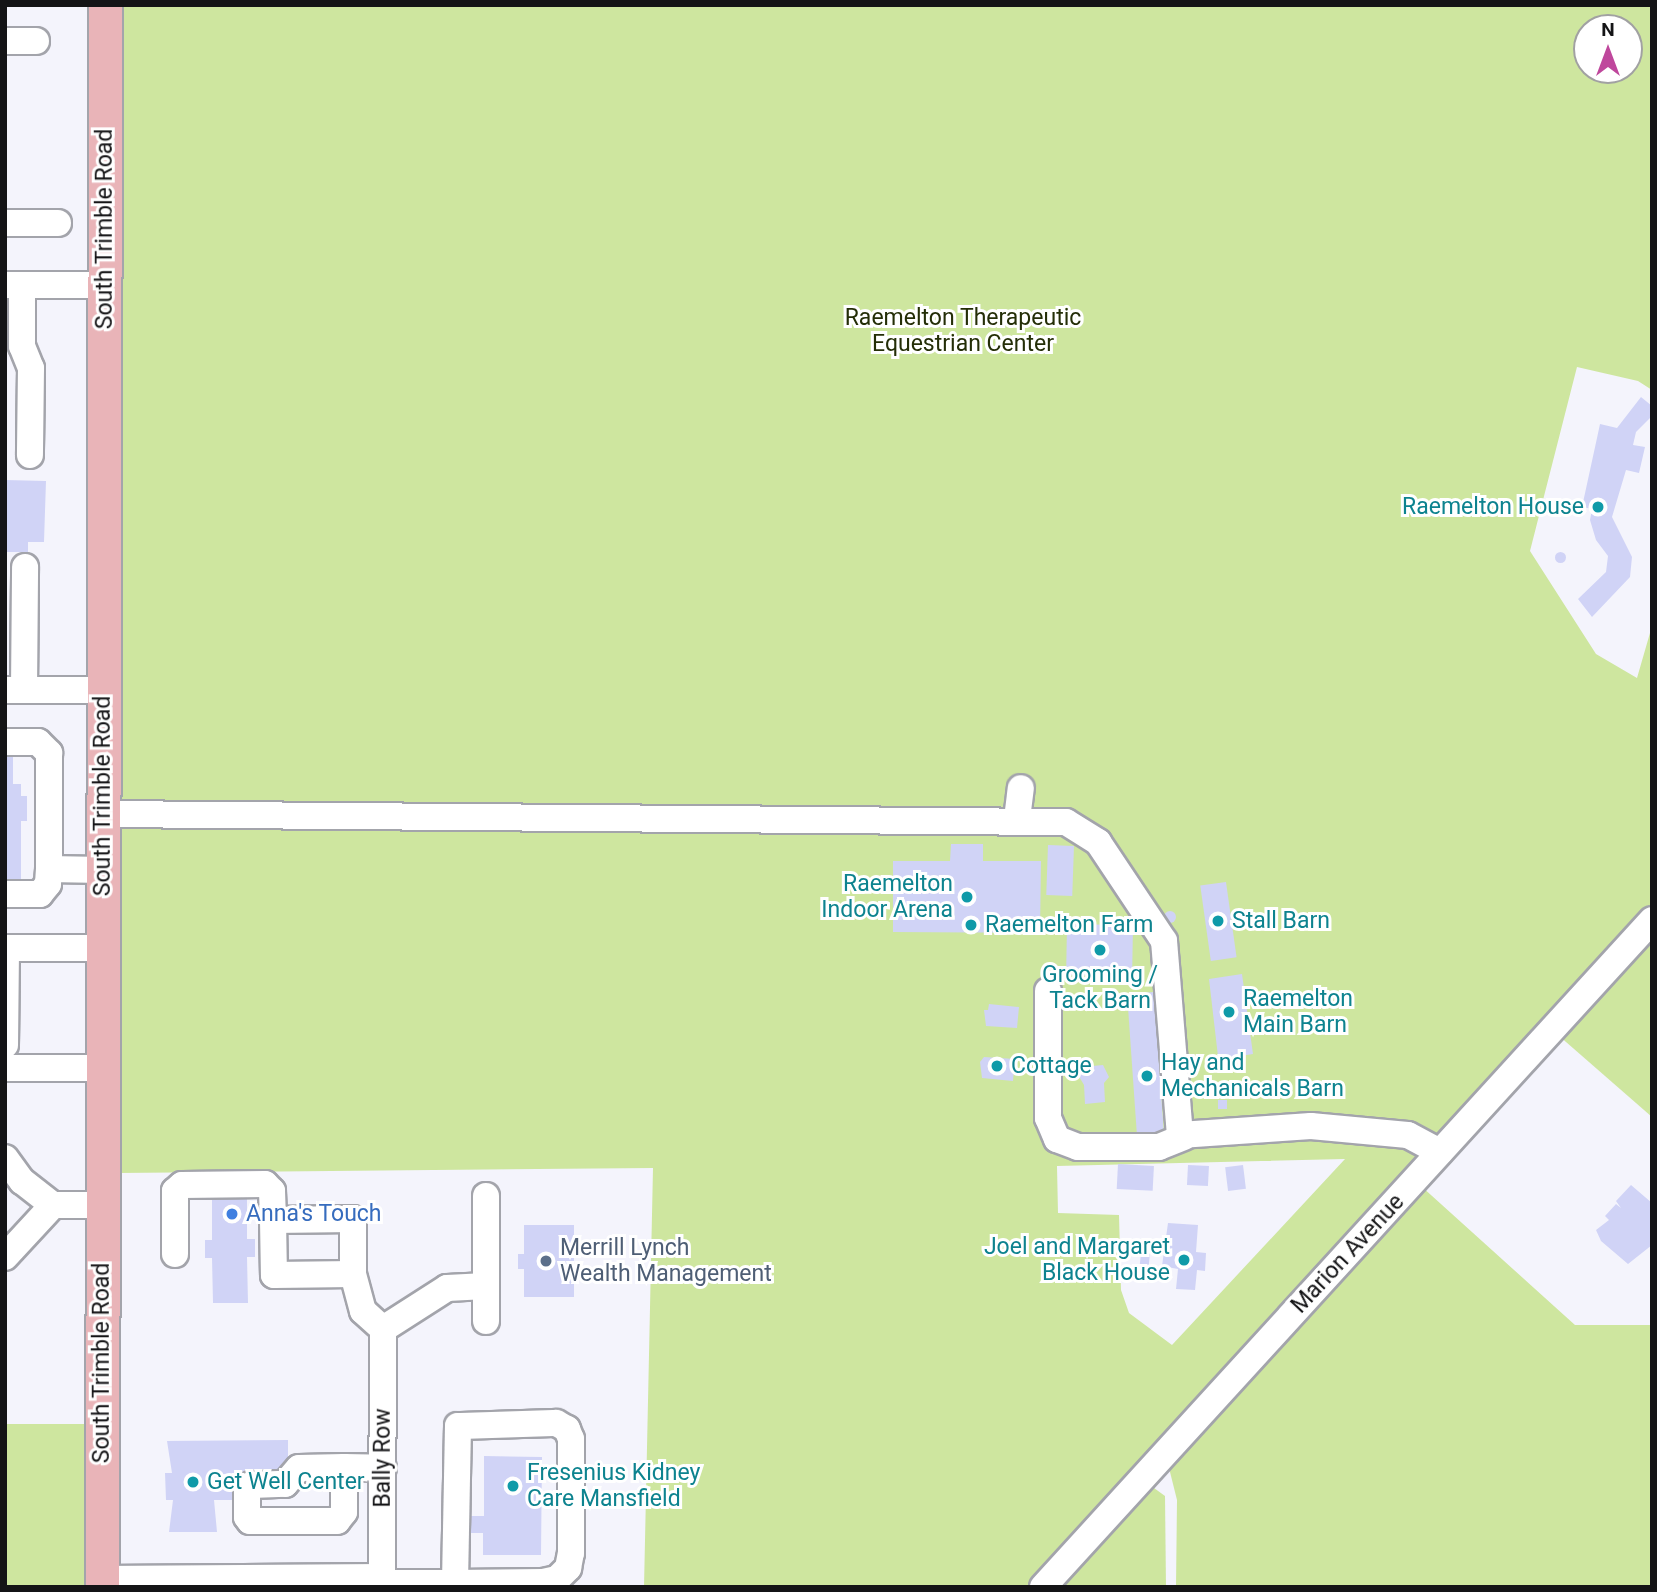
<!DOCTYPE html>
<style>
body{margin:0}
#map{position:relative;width:1657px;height:1592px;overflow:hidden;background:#f4f4fc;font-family:Roboto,sans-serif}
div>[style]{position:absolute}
.green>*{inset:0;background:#cee69f;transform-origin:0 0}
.building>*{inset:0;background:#d0d3f6;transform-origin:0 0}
.round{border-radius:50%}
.roads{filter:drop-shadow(2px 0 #a3a4ab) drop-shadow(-2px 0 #a3a4ab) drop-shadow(0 2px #a3a4ab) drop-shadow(0 -2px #a3a4ab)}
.minor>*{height:26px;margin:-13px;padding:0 13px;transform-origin:13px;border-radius:13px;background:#fff}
.major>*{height:33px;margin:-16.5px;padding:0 16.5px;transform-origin:16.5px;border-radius:16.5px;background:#e9b4b8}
.dots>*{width:19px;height:19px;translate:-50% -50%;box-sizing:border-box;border:4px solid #fff;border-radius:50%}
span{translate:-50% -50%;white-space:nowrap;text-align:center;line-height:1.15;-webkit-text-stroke:6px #fff;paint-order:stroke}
.street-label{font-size:23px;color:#141416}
.park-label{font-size:23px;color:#242e07}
.culture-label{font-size:23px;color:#0d838f}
.right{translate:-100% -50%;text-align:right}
.left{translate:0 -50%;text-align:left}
.shop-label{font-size:23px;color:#366cbe}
.service-label{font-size:23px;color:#4e5e75}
.frame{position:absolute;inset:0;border:7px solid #141416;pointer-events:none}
.north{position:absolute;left:1573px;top:14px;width:70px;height:70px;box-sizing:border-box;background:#fff;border:2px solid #a1a1a2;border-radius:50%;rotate:0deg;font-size:19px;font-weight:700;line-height:28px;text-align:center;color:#141416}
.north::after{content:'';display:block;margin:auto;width:24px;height:32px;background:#bf479c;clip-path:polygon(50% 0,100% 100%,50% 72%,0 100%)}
</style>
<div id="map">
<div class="green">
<i style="clip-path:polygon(evenodd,121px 5px,1652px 5px,1652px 390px,1638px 381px,1577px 367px,1530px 551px,1596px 654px,1637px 678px,1652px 626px,1652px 907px,1032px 1587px,644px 1587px,653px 1168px,118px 1173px,121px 5px,1587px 28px,1629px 28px,1629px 70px,1587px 70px,1587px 28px,121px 5px,1345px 1159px,1172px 1345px,1129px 1313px,1121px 1290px,1119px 1215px,1058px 1213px,1057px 1166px,1345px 1159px)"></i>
<i style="clip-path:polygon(1652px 931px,1652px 1117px,1558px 1035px)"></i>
<i style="clip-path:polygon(1421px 1186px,1575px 1325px,1652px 1325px,1652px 1587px,1176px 1587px,1177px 1500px,1168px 1464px)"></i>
<i style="left:86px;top:1424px;width:163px;height:81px;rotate:90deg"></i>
<i style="clip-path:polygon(1154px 1488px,1165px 1496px,1166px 1587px,1055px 1587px,1144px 1489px)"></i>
</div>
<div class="building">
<i style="clip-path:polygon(1641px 397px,1652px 406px,1652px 416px,1636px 432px,1633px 445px,1645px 447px,1639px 473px,1626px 470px,1612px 517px,1632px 557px,1630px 577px,1592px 617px,1578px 599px,1606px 572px,1608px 556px,1596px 540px,1590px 520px,1592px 509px,1582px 507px,1597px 438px,1600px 424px,1617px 428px)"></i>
<i style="clip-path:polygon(5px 480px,46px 481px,44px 542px,28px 542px,28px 552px,5px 552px)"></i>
<i class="round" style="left:1554.5px;top:551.5px;width:11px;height:11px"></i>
<i style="clip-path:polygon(5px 755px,13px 755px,13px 784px,21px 784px,21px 796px,27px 796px,27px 821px,21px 821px,21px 882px,5px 882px)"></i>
<i style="clip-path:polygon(951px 844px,983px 844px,983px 861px,1041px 861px,1040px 933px,893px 932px,893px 861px,950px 861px)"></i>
<i style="left:1048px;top:845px;width:26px;height:50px;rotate:2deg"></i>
<i style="left:1226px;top:882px;width:76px;height:26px;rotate:82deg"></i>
<i class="round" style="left:1164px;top:911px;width:12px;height:12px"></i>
<i style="left:1067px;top:924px;width:66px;height:51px;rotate:1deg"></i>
<i style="clip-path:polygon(1242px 974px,1253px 1054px,1240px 1056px,1241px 1062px,1219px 1065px,1209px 979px)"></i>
<i style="left:1154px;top:992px;width:146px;height:27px;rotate:86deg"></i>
<i style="clip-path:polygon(989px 1004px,1019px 1007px,1017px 1028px,986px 1026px,984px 1010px,988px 1010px)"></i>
<i style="clip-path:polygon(984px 1057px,1015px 1059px,1013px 1081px,982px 1078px,980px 1062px)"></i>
<i style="clip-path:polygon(1103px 1065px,1109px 1077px,1104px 1083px,1105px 1102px,1085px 1104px,1084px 1085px,1077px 1073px,1082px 1067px)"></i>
<i style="left:1218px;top:1100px;width:9px;height:9px"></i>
<i style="left:1118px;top:1164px;width:36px;height:25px;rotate:3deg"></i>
<i style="left:1188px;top:1165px;width:21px;height:20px;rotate:3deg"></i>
<i style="left:1243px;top:1165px;width:24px;height:18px;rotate:83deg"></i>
<i style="clip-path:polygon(1631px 1185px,1652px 1203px,1652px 1245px,1628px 1264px,1601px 1241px,1596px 1230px,1609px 1220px,1605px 1216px,1616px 1204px,1621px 1208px,1616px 1201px)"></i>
<i style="clip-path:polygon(212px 1193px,247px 1193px,247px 1239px,255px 1239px,255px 1257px,247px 1257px,248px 1303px,213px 1303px,212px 1258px,205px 1258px,205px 1240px,212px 1240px)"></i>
<i style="clip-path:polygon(1168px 1223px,1198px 1225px,1196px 1252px,1206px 1253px,1205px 1271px,1197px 1270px,1195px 1290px,1176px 1289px,1178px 1269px,1162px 1266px)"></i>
<i style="clip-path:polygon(524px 1225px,574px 1225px,574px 1297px,524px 1297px,524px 1269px,518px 1269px,518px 1254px,524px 1254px)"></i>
<i style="left:1141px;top:1253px;width:9px;height:14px;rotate:6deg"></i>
<i style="clip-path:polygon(288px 1440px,288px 1460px,277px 1474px,220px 1474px,220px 1489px,238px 1489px,238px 1500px,214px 1500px,217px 1532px,169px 1532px,173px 1500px,166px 1500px,165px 1473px,172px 1473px,167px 1441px)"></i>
<i style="clip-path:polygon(484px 1456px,542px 1457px,541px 1555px,483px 1555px,483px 1533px,462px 1533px,462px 1516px,484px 1516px)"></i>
</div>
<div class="roads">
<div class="minor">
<i style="left:5px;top:41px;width:31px"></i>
<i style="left:5px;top:223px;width:53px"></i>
<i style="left:5px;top:285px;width:99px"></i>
<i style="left:22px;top:285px;width:61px;rotate:90deg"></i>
<i style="left:22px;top:346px;width:24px;rotate:68deg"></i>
<i style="left:31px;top:368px;width:87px;rotate:90.7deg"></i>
<i style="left:5px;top:690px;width:98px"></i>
<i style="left:24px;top:690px;width:123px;rotate:-89.5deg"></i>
<i style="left:5px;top:742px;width:33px"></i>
<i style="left:38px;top:742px;width:16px;rotate:45deg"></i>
<i style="left:49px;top:753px;width:116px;rotate:90deg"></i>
<i style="left:49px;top:869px;width:15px;rotate:94deg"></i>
<i style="left:48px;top:884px;width:13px;rotate:129deg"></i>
<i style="left:40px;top:894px;width:35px;rotate:180deg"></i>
<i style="left:103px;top:814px;width:963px;rotate:0.48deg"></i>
<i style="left:1066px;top:822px;width:38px;rotate:32deg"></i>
<i style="left:1098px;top:842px;width:119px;rotate:56.3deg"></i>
<i style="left:1164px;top:941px;width:195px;rotate:85.3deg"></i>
<i style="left:1180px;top:1135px;width:131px;rotate:-3.9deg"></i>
<i style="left:1311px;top:1126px;width:97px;rotate:5.3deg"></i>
<i style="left:1408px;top:1135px;width:36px;rotate:28deg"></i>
<i style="left:1017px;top:819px;width:31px;rotate:-83deg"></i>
<i style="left:49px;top:869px;width:54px;rotate:1.1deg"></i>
<i style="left:5px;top:948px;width:98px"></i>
<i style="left:1048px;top:991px;width:127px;rotate:90deg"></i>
<i style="left:1048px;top:1118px;width:23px;rotate:67deg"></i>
<i style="left:1057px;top:1139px;width:22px;rotate:21deg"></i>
<i style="left:1078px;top:1147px;width:81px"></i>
<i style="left:1159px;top:1147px;width:27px;rotate:-22deg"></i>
<i style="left:5px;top:1045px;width:97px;rotate:-89.4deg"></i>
<i style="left:5px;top:1068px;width:97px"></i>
<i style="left:5px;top:1158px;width:29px;rotate:54deg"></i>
<i style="left:22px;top:1181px;width:39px;rotate:38deg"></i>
<i style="left:53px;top:1205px;width:49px"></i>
<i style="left:486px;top:1196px;width:125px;rotate:90deg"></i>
<i style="left:175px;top:1254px;width:63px;rotate:-90deg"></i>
<i style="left:175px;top:1191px;width:9px;rotate:-41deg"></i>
<i style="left:182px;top:1185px;width:83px;rotate:-0.7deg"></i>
<i style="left:265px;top:1184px;width:10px;rotate:45deg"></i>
<i style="left:272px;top:1191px;width:29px;rotate:88deg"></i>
<i style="left:5px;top:1257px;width:71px;rotate:-47.3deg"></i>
<i style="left:353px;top:1274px;width:55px;rotate:-90deg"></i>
<i style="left:353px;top:1219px;width:80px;rotate:179.3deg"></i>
<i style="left:273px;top:1220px;width:55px;rotate:89deg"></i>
<i style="left:274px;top:1275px;width:79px;rotate:-0.7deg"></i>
<i style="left:353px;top:1274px;width:38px;rotate:75deg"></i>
<i style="left:363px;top:1311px;width:27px;rotate:42deg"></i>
<i style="left:383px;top:1329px;width:76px;rotate:-32.6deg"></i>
<i style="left:447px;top:1288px;width:39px;rotate:-3deg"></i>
<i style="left:344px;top:1467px;width:45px;rotate:90deg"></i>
<i style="left:344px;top:1512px;width:11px;rotate:128deg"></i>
<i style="left:337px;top:1521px;width:87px;rotate:180deg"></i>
<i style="left:250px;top:1521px;width:5px;rotate:-127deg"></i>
<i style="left:247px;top:1517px;width:29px;rotate:-90deg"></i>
<i style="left:247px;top:1488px;width:5px;rotate:-37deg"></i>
<i style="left:251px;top:1485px;width:34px;rotate:-2deg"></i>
<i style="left:285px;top:1484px;width:21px;rotate:-49deg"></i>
<i style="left:299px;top:1468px;width:45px;rotate:-1.3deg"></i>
<i style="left:344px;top:1467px;width:39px;rotate:1deg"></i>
<i style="left:102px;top:1579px;width:281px;rotate:-0.4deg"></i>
<i style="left:382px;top:1583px;width:73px"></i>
<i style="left:455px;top:1583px;width:88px;rotate:-0.7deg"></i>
<i style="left:543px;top:1582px;width:14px;rotate:-12deg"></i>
<i style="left:557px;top:1579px;width:16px;rotate:-45deg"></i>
<i style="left:568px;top:1568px;width:15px;rotate:-79deg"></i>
<i style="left:571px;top:1553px;width:114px;rotate:-90deg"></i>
<i style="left:571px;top:1439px;width:11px;rotate:-112deg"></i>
<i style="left:567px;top:1429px;width:13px;rotate:-151deg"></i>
<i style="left:556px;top:1423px;width:98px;rotate:178.2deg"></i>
<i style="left:458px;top:1426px;width:157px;rotate:91.1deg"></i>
<i style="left:382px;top:1587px;width:258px;rotate:-89.8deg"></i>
<i style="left:1043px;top:1587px;width:903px;rotate:-47.6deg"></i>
</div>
<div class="major">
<i style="left:102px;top:1587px;width:1582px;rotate:-89.89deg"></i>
</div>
</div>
<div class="dots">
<i style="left:1598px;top:507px;background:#0f9aa8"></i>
<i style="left:967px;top:897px;background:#0f9aa8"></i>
<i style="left:1218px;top:921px;background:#0f9aa8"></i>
<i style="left:971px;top:925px;background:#0f9aa8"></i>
<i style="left:1100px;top:950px;background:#0f9aa8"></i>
<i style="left:1229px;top:1012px;background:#0f9aa8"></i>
<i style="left:997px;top:1066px;background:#0f9aa8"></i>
<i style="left:1147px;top:1076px;background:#0f9aa8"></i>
<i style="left:232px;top:1214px;background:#3f7fe0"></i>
<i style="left:1184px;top:1260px;background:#0f9aa8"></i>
<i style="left:546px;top:1261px;background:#5c6f8a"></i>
<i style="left:193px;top:1482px;background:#0f9aa8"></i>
<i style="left:513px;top:1486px;background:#0f9aa8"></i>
</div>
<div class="street-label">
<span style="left:105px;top:229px;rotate:-90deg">South Trimble Road</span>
<span style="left:103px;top:796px;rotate:-90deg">South Trimble Road</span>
<span style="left:1348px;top:1254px;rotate:-47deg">Marion Avenue</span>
<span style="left:102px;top:1363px;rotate:-90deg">South Trimble Road</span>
<span style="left:383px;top:1458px;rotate:-90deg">Bally Row</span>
</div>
<div class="park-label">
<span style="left:963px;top:331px">Raemelton Therapeutic<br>Equestrian Center</span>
</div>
<div class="culture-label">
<span class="right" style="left:1584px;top:507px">Raemelton House</span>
<span class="right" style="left:953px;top:897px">Raemelton<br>Indoor Arena</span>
<span class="left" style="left:1232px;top:921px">Stall Barn</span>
<span class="left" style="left:985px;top:925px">Raemelton Farm</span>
<span style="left:1100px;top:988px">Grooming /<br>Tack Barn</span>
<span class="left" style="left:1243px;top:1012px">Raemelton<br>Main Barn</span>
<span class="left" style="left:1161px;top:1076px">Hay and<br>Mechanicals Barn</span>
<span class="left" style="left:1011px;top:1066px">Cottage</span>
<span class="right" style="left:1170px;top:1260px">Joel and Margaret<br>Black House</span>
<span class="left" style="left:527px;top:1486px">Fresenius Kidney<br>Care Mansfield</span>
<span class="left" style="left:207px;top:1482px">Get Well Center</span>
</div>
<div class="shop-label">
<span class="left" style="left:246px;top:1214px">Anna's Touch</span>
</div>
<div class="service-label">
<span class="left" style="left:560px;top:1261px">Merrill Lynch<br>Wealth Management</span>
</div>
<div class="frame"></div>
<div class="north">N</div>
</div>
